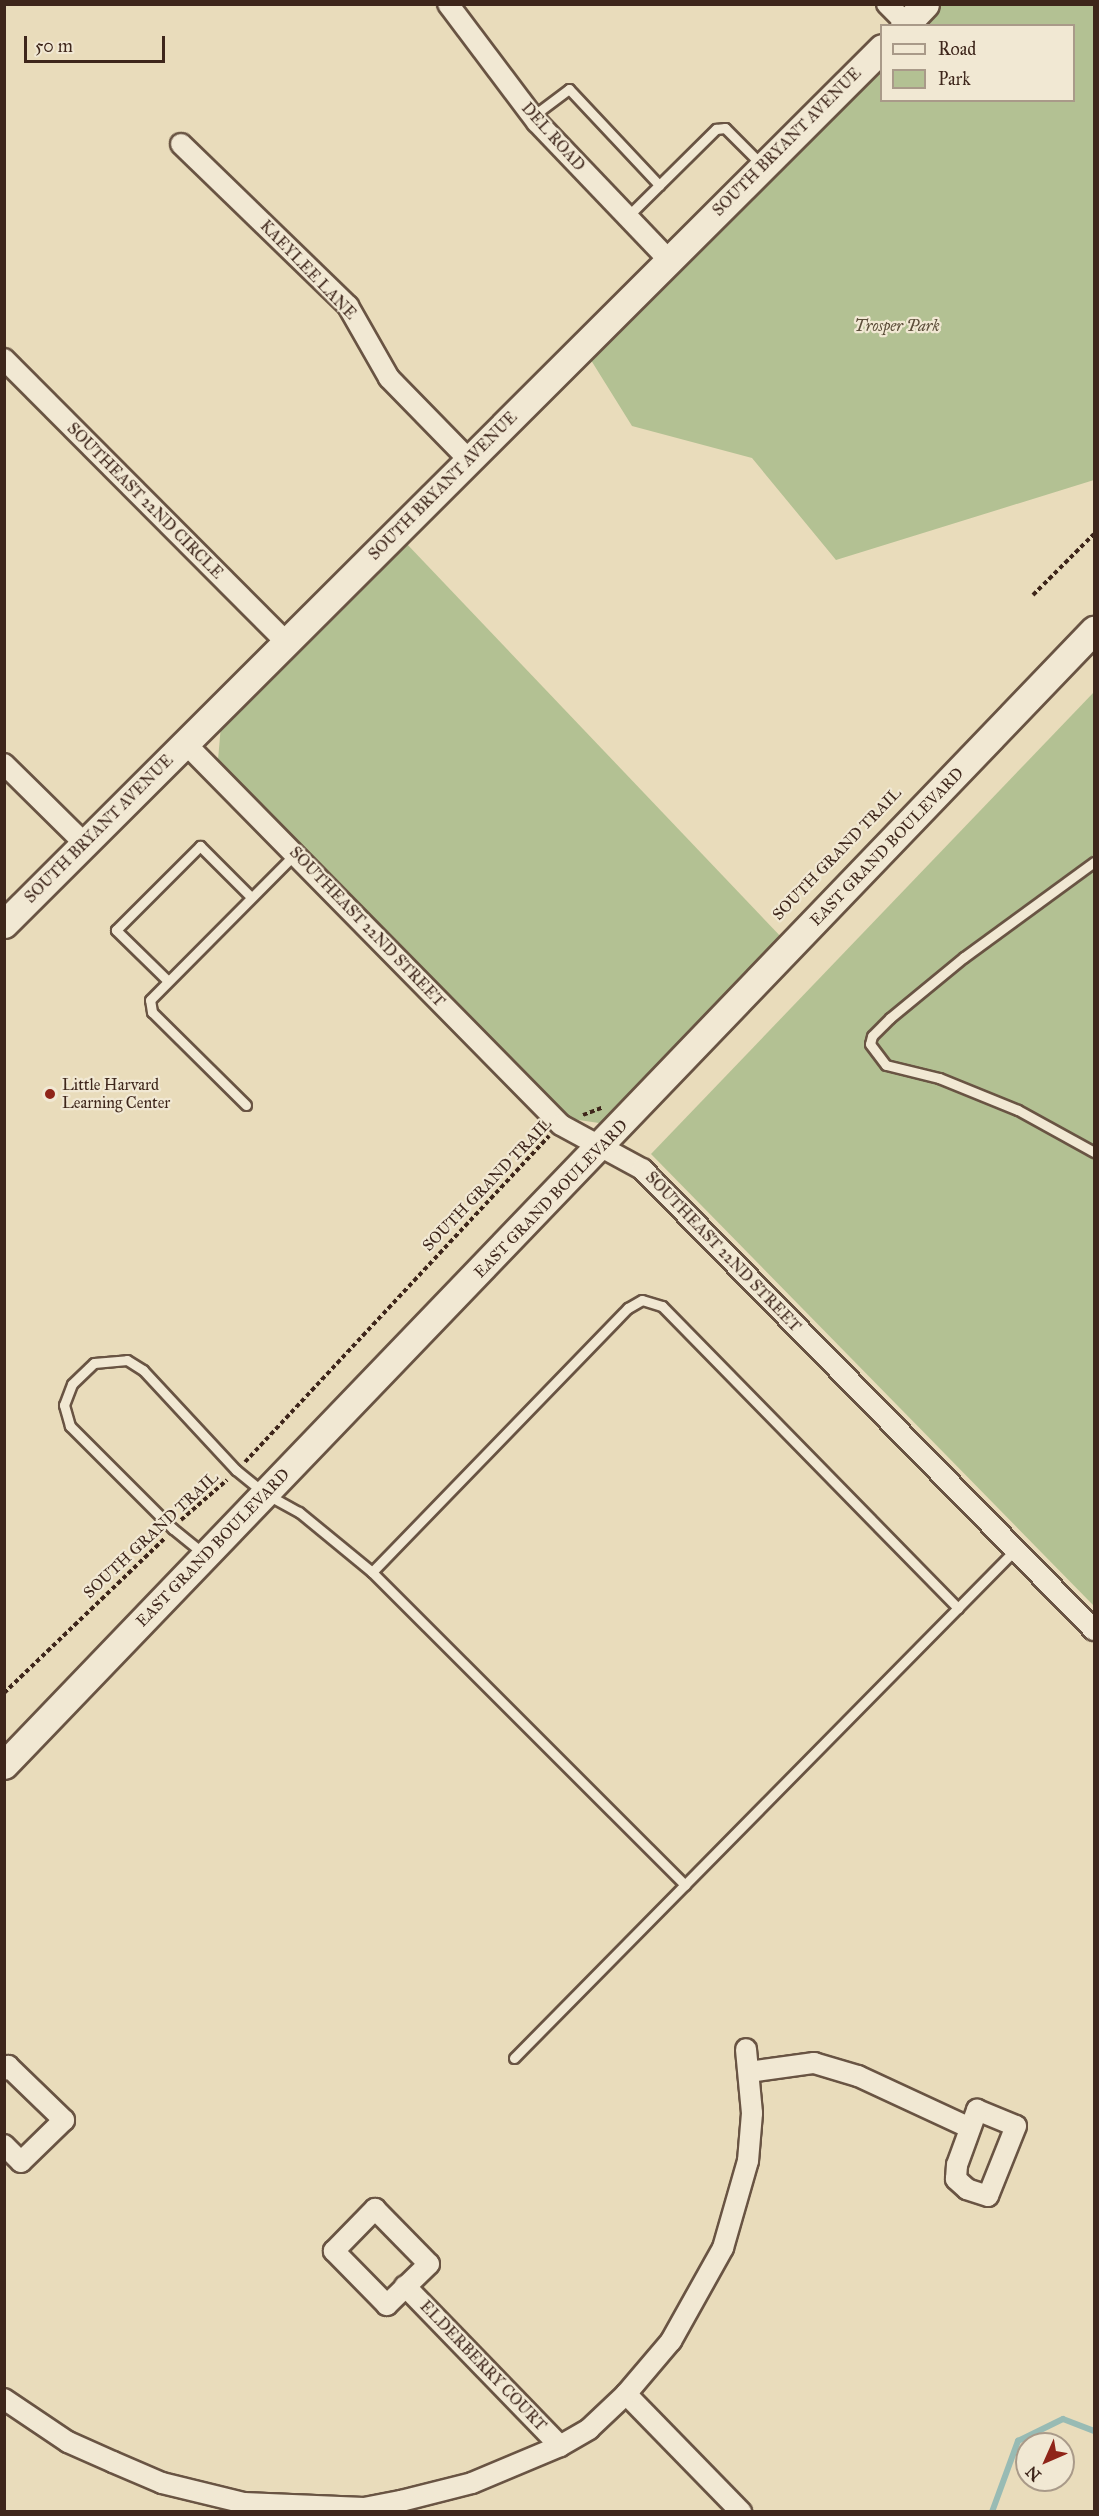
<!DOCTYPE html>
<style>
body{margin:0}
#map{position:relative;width:1099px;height:2516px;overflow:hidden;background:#e9dcbb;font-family:"IM FELL Great Primer",serif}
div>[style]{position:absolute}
.green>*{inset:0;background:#b3c193}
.stream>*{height:6px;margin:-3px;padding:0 3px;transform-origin:3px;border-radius:3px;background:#98bbb4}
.path>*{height:4px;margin-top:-2px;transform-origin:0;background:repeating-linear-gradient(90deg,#3e261b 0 4.5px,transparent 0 7.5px)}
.roads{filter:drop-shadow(2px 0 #695443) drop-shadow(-2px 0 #695443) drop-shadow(0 2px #695443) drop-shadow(0 -2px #695443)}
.lane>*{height:9px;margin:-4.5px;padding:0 4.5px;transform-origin:4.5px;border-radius:4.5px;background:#f1e8d3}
.street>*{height:20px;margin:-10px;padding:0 10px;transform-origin:10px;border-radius:10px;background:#f1e8d3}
.secondary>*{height:27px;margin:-13.5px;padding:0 13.5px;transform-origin:13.5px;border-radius:13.5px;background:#f1e8d3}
.dots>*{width:16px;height:16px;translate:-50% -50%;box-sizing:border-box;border:3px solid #f1e8d3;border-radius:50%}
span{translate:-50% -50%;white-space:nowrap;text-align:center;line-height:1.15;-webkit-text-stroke:4.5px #f1e8d3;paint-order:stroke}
.street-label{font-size:16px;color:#3e261b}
.park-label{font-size:16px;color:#5b4d39;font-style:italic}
.poi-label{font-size:16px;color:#3e261b}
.left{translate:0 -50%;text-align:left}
.frame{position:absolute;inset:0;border:6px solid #3e261b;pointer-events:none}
.legend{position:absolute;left:880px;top:24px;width:195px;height:78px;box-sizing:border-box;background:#f1e8d3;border:2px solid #a99a89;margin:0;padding:8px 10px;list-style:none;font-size:18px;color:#3e261b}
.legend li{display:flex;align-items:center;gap:12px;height:30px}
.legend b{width:30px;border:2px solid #a99a89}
.north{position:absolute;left:1015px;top:2432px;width:60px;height:60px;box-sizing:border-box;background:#f1e8d3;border:2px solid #a99a89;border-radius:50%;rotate:225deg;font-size:16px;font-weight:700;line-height:24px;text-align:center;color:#3e261b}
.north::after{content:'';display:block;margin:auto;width:21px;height:27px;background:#8f2418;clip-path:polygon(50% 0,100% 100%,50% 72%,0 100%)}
.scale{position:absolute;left:24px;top:36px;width:141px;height:27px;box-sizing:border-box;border:3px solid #3e261b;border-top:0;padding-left:8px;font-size:18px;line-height:21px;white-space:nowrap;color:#3e261b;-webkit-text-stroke:4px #f1e8d3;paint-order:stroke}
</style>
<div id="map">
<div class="green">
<i style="clip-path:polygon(942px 5px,1094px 5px,1094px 480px,836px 560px,752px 458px,632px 426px,589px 357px,881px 65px,882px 100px,1074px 100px,1074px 26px,921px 25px)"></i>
<i style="clip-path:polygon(405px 542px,784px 940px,620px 1110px,599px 1123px,572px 1119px,218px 760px,221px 725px)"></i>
<i style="clip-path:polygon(1094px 692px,1094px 1606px,651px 1154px)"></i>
</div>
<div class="stream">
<i style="left:992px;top:2512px;width:76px;rotate:-69.9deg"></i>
<i style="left:1018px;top:2441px;width:50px;rotate:-26.1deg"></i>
<i style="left:1063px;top:2419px;width:33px;rotate:21deg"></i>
</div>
<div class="path">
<i style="left:1033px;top:595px;width:86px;rotate:-45deg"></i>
<i style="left:583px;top:1115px;width:22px;rotate:-21deg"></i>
<i style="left:245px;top:1462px;width:446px;rotate:-47deg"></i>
<i style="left:181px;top:1520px;width:61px;rotate:-41deg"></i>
<i style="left:4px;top:1693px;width:225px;rotate:-43.9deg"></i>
</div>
<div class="roads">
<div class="lane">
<i style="left:533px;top:116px;width:45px;rotate:-36.9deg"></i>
<i style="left:569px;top:89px;width:132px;rotate:46.8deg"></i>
<i style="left:628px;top:216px;width:124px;rotate:-44.7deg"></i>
<i style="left:716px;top:129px;width:9px;rotate:-6deg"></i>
<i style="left:725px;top:128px;width:51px;rotate:45deg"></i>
<i style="left:1094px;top:862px;width:161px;rotate:143.8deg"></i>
<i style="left:964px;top:957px;width:96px;rotate:140.5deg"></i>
<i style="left:890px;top:1018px;width:25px;rotate:135deg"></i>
<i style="left:872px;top:1036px;width:8px;rotate:104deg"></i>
<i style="left:870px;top:1044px;width:26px;rotate:53deg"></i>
<i style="left:886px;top:1065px;width:55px;rotate:13.8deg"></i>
<i style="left:939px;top:1078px;width:85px;rotate:22.1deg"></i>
<i style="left:1018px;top:1110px;width:87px;rotate:28.9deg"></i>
<i style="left:168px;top:981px;width:73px;rotate:-135.6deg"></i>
<i style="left:116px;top:930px;width:119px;rotate:-45deg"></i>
<i style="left:200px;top:846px;width:72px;rotate:45deg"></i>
<i style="left:246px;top:1105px;width:132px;rotate:-135.3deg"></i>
<i style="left:152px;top:1012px;width:12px;rotate:-99deg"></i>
<i style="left:150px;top:1000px;width:206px;rotate:-45.2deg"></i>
<i style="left:204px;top:1554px;width:40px;rotate:-141deg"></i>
<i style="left:173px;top:1529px;width:146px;rotate:-135deg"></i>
<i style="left:70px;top:1426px;width:22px;rotate:-106deg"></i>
<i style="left:64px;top:1405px;width:22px;rotate:-69deg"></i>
<i style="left:72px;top:1384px;width:30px;rotate:-44deg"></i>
<i style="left:94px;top:1363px;width:33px;rotate:-5deg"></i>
<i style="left:127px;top:1360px;width:19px;rotate:32deg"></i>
<i style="left:143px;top:1370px;width:137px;rotate:47.1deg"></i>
<i style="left:236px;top:1470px;width:38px;rotate:39deg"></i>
<i style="left:266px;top:1494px;width:38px;rotate:29deg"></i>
<i style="left:299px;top:1512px;width:94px;rotate:39.4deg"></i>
<i style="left:685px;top:1885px;width:443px;rotate:-135deg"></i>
<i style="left:372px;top:1572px;width:368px;rotate:-45.9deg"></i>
<i style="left:628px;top:1308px;width:16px;rotate:-30deg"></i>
<i style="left:642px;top:1300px;width:21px;rotate:17deg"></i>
<i style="left:662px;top:1306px;width:423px;rotate:45.6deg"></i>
<i style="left:514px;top:2058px;width:713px;rotate:-45.4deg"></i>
</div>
<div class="street">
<i style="left:448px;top:4px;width:148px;rotate:53deg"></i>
<i style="left:537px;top:122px;width:191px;rotate:46.3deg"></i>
<i style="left:887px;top:4px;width:27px;rotate:45deg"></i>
<i style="left:181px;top:144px;width:233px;rotate:44.1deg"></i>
<i style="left:348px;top:306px;width:83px;rotate:60.3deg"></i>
<i style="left:389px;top:378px;width:115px;rotate:45.7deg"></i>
<i style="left:4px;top:359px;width:400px;rotate:45.1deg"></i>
<i style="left:184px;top:742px;width:537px;rotate:45.45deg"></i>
<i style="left:561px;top:1125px;width:92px;rotate:28.5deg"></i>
<i style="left:642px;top:1169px;width:646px;rotate:45.56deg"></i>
<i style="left:4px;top:764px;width:114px;rotate:44.6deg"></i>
<i style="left:4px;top:2070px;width:6px;rotate:-45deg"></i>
<i style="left:8px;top:2066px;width:78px;rotate:44deg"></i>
<i style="left:64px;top:2120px;width:60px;rotate:135.7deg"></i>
<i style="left:21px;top:2162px;width:24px;rotate:-135deg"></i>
<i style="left:749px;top:2072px;width:66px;rotate:-7.9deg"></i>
<i style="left:814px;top:2063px;width:46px;rotate:16.5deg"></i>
<i style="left:858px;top:2076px;width:123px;rotate:24.9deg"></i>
<i style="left:977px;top:2110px;width:42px;rotate:22.3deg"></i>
<i style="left:1016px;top:2126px;width:75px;rotate:111.8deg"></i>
<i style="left:988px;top:2196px;width:22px;rotate:-162deg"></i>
<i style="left:967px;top:2189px;width:15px;rotate:-138deg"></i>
<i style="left:956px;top:2179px;width:14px;rotate:-86deg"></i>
<i style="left:957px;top:2165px;width:59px;rotate:-70deg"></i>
<i style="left:375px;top:2209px;width:77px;rotate:45.5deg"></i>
<i style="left:429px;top:2264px;width:59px;rotate:135.7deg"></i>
<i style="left:387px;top:2305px;width:76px;rotate:-134.5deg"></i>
<i style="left:334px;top:2251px;width:59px;rotate:-45.7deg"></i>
<i style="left:405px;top:2286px;width:223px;rotate:45.9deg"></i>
<i style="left:626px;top:2394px;width:165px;rotate:45.7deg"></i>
<i style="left:4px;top:2399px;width:77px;rotate:33.9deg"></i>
<i style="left:68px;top:2442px;width:49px;rotate:24deg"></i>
<i style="left:113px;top:2462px;width:53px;rotate:23.2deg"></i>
<i style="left:162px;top:2483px;width:84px;rotate:13.7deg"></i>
<i style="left:244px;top:2503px;width:120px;rotate:2.4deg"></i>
<i style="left:364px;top:2508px;width:38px;rotate:-11deg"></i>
<i style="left:401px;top:2501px;width:73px;rotate:-14.2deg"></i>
<i style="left:472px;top:2483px;width:95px;rotate:-22.8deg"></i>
<i style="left:560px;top:2446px;width:34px;rotate:-30deg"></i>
<i style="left:589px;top:2429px;width:51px;rotate:-43.4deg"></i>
<i style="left:626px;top:2394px;width:70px;rotate:-49.7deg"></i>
<i style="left:671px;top:2341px;width:107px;rotate:-60.8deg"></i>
<i style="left:723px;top:2248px;width:91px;rotate:-74deg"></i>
<i style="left:748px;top:2161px;width:48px;rotate:-85.2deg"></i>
<i style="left:752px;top:2113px;width:64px;rotate:-95.4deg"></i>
</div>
<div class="secondary">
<i style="left:904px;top:26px;width:30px;rotate:-46deg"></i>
<i style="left:4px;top:924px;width:1240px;rotate:-44.93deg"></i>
<i style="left:4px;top:1765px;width:1574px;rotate:-46.16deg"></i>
</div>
</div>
<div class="dots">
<i style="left:50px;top:1094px;background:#8f2418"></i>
</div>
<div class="street-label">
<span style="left:553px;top:137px;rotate:48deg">DEL ROAD</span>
<span style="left:787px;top:142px;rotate:-45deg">SOUTH BRYANT AVENUE</span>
<span style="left:308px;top:270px;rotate:46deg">KAEYLEE LANE</span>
<span style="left:443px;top:486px;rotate:-45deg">SOUTH BRYANT AVENUE</span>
<span style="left:145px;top:501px;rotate:45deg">SOUTHEAST 22ND CIRCLE</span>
<span style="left:99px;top:829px;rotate:-45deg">SOUTH BRYANT AVENUE</span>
<span style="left:887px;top:847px;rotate:-46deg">EAST GRAND BOULEVARD</span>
<span style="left:837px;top:854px;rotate:-46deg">SOUTH GRAND TRAIL</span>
<span style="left:367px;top:927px;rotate:46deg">SOUTHEAST 22ND STREET</span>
<span style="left:487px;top:1185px;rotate:-46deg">SOUTH GRAND TRAIL</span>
<span style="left:551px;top:1199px;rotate:-46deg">EAST GRAND BOULEVARD</span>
<span style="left:723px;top:1252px;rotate:46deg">SOUTHEAST 22ND STREET</span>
<span style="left:151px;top:1535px;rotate:-43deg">SOUTH GRAND TRAIL</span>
<span style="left:213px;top:1548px;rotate:-46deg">EAST GRAND BOULEVARD</span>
<span style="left:483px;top:2366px;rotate:46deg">ELDERBERRY COURT</span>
</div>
<div class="park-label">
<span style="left:897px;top:326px">Trosper Park</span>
</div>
<div class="poi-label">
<span class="left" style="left:62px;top:1094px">Little Harvard<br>Learning Center</span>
</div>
<div class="frame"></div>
<ul class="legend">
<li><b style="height:8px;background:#f1e8d3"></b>Road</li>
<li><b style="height:16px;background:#b3c193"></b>Park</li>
</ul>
<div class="north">N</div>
<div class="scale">50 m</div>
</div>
